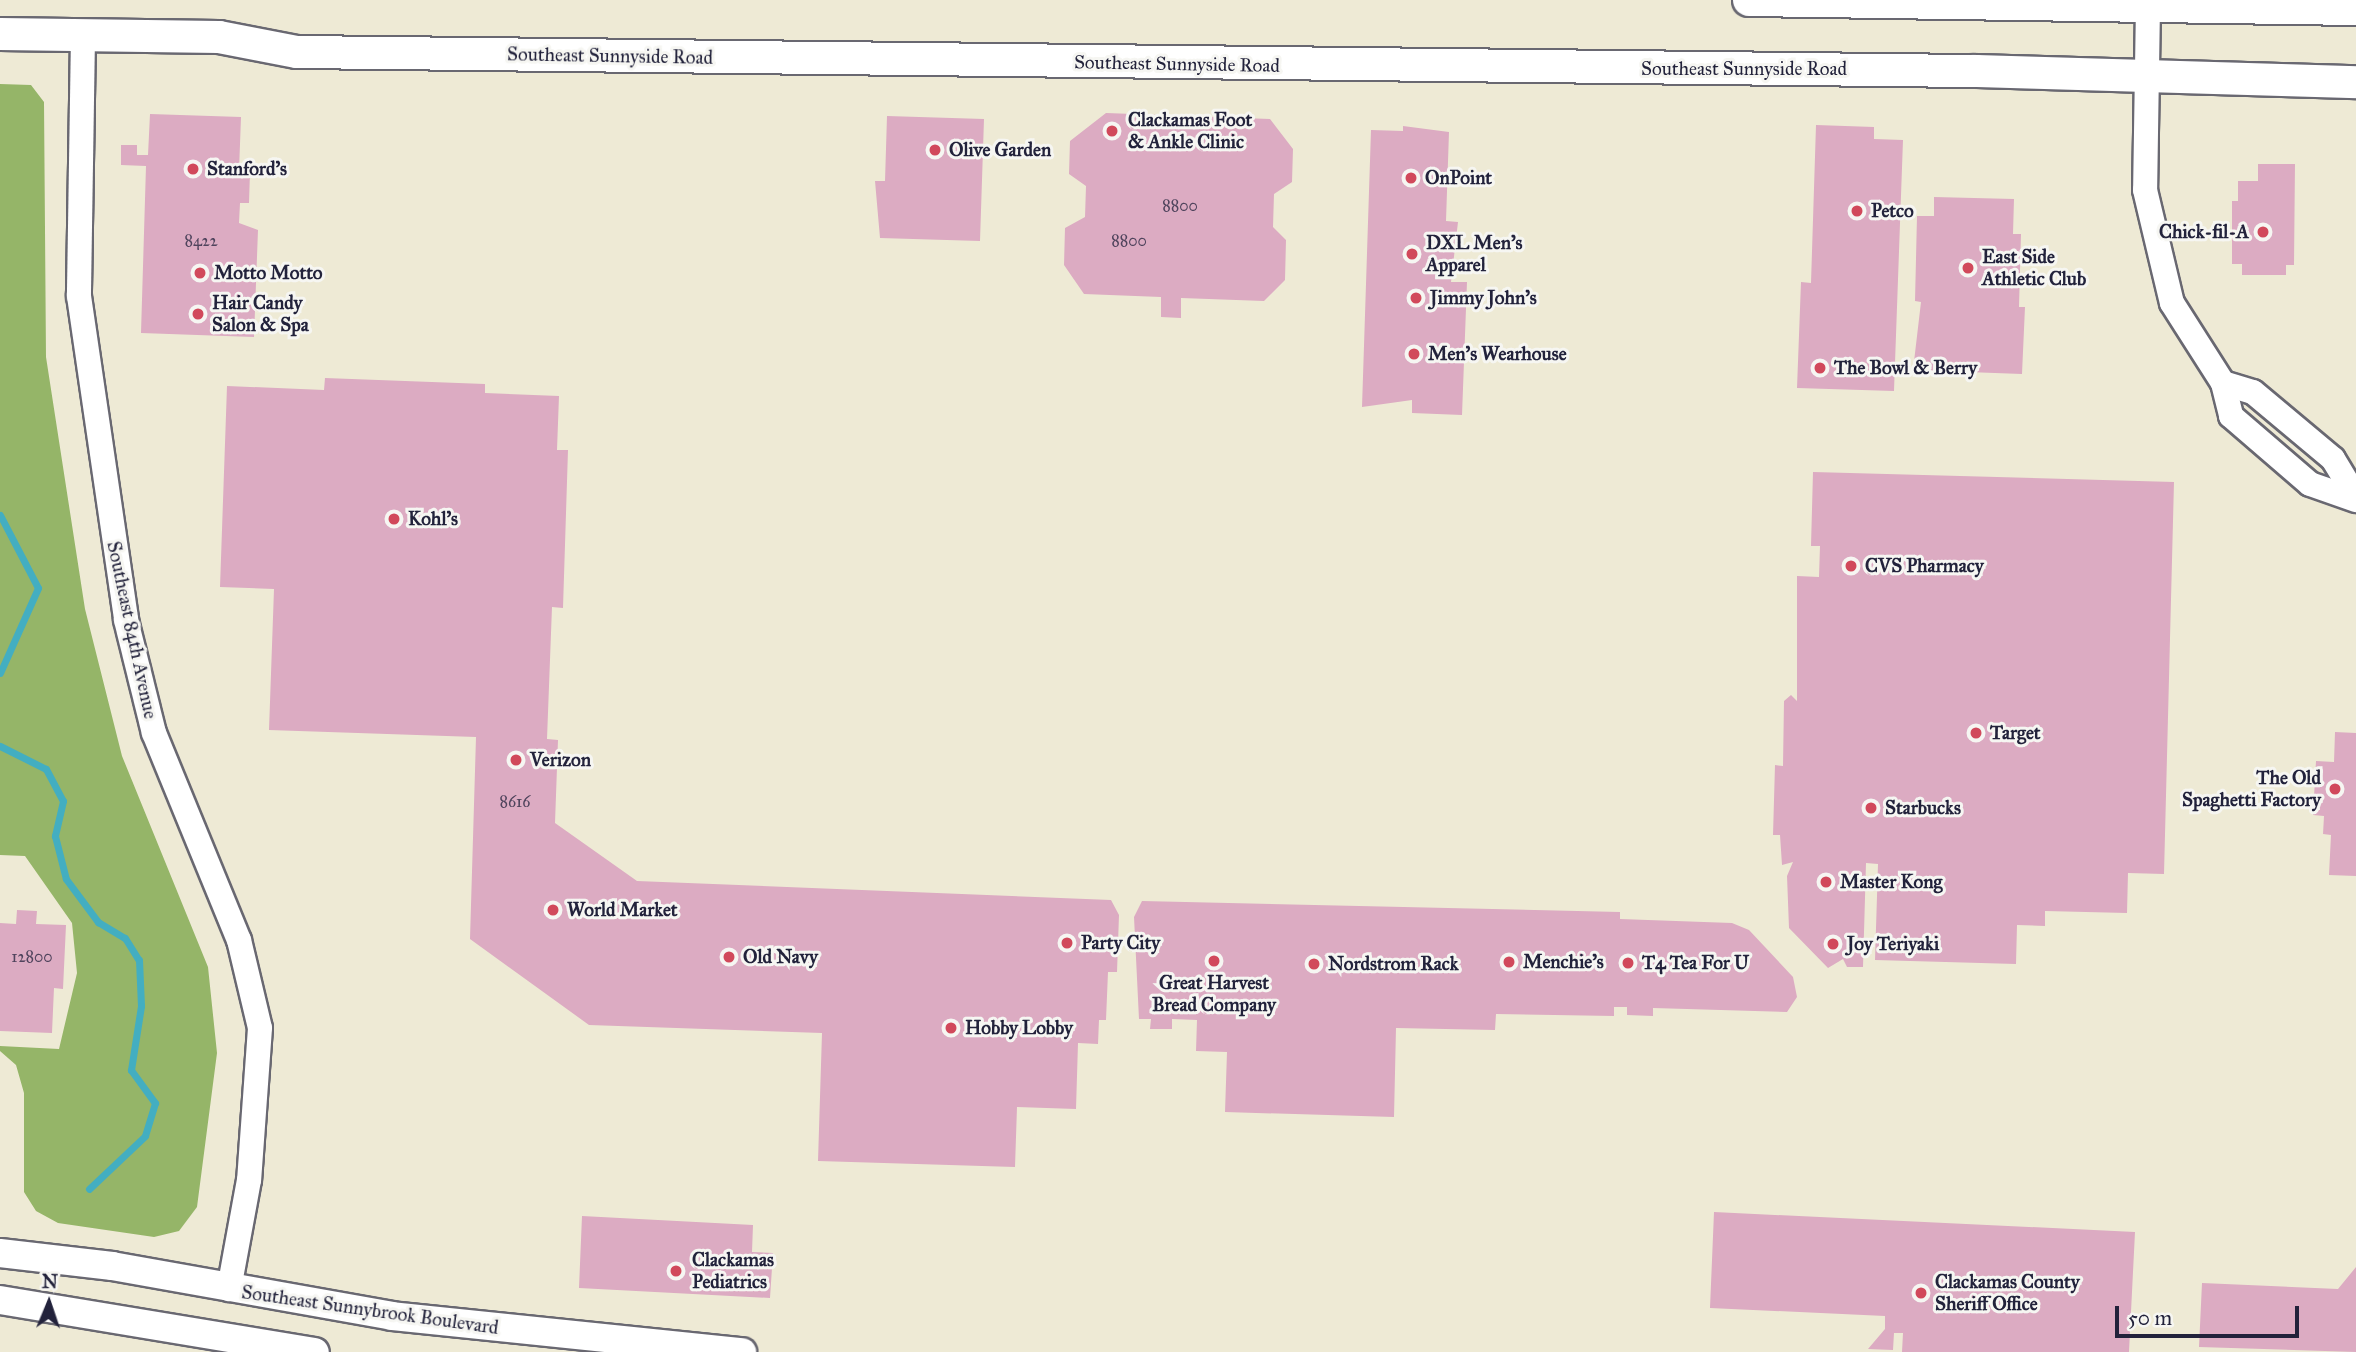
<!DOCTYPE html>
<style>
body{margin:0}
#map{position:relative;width:2356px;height:1352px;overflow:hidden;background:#eeead5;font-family:"IM FELL Great Primer",serif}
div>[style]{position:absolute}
.forest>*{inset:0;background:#95b568}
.stream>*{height:7px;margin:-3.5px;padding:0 3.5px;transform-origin:3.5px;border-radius:3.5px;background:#43aec1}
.building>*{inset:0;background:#dcabc2}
.roads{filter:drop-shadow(2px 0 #696871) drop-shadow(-2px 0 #696871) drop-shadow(0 2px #696871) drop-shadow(0 -2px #696871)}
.tertiary>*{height:24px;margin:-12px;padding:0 12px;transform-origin:12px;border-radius:12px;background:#fff}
.secondary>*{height:28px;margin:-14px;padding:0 14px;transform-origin:14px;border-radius:14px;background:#fff}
.primary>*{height:32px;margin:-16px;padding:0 16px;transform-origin:16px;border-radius:16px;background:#fff}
.dots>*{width:19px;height:19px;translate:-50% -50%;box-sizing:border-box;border:4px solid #f6f6f2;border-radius:50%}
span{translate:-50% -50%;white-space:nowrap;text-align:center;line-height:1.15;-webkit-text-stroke:6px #f6f6f2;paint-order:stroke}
.number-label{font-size:16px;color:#50445d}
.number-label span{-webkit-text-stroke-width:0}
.street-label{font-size:19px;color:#22223b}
.poi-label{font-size:19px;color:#22223b;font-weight:700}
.left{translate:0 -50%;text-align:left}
.right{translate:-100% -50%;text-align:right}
.north{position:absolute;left:14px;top:1268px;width:70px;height:70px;-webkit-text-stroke:5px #f6f6f2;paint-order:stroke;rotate:2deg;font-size:19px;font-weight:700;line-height:28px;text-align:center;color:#22223b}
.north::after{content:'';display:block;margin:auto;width:24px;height:32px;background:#22223b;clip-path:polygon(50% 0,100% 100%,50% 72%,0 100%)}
.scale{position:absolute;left:2115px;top:1306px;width:184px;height:32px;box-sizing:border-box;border:4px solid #22223b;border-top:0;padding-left:9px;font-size:21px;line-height:24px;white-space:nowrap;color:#22223b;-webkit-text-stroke:5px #f6f6f2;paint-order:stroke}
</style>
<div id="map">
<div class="forest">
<i style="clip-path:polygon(0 84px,31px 85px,44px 102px,46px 357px,85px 609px,122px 756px,208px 967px,217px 1053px,197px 1207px,179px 1231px,154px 1237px,58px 1223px,36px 1211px,24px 1192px,24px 1093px,16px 1065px,0 1051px,0 1046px,59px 1049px,77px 973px,72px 923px,25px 856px,0 855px)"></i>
</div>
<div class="stream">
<i style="left:0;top:515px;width:82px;rotate:62.5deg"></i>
<i style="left:38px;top:588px;width:93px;rotate:114.1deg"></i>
<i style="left:0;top:746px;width:51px;rotate:26.6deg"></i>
<i style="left:46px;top:769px;width:36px;rotate:62deg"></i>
<i style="left:63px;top:801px;width:36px;rotate:103deg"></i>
<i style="left:55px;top:836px;width:44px;rotate:75.7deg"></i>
<i style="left:66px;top:879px;width:54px;rotate:53.3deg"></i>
<i style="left:98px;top:922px;width:31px;rotate:31deg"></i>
<i style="left:125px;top:938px;width:26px;rotate:58deg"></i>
<i style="left:139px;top:960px;width:46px;rotate:87.5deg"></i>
<i style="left:141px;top:1006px;width:65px;rotate:98.9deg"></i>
<i style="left:131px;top:1070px;width:41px;rotate:54deg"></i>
<i style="left:155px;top:1103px;width:34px;rotate:107deg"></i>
<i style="left:145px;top:1136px;width:77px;rotate:136.6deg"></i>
</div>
<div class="building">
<i style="clip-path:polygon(1106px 113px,1270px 119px,1293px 149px,1292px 182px,1274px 194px,1273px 227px,1286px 240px,1285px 280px,1264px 301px,1181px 298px,1181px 318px,1161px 317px,1161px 297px,1084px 294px,1064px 265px,1065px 228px,1085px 217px,1086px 186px,1069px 174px,1070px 141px)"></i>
<i style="clip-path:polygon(150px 114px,241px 117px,239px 171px,250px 172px,249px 203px,240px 203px,239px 223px,258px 230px,254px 337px,141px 333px,146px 166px,121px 165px,121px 145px,137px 145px,137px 155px,148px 155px)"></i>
<i style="clip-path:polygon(887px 116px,984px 119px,980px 241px,880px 238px,875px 181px,885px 181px)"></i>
<i style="clip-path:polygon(1816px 125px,1874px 127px,1874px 139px,1903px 140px,1894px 391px,1797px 388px,1801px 282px,1811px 283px)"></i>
<i style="clip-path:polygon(1403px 126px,1449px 132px,1446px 221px,1458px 222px,1451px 282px,1467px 282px,1462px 415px,1412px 413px,1412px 400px,1362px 407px,1371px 130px,1403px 131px)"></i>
<i style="clip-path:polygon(2258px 164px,2295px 164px,2294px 265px,2286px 265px,2286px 275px,2242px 275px,2242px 264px,2232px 264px,2232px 201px,2238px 201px,2238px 181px,2258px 181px)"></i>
<i style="clip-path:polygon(1934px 197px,2014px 199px,2013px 234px,2021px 234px,2019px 307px,2025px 307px,2022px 374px,1913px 370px,1921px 302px,1915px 301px,1917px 216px,1934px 216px)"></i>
<i style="clip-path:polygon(325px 378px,485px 384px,485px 393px,559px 396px,557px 450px,568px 450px,563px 608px,552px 607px,547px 739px,558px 740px,555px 823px,637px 881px,1111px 900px,1119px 915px,1117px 972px,1108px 972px,1106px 1020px,1099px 1020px,1098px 1044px,1078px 1043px,1076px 1109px,1017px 1107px,1015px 1167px,818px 1161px,822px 1033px,589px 1025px,470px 939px,476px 737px,269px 730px,274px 589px,220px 587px,227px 386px,324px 390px)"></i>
<i style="clip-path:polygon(1813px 472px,2174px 482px,2164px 874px,2128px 873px,2127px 913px,2045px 911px,2045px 926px,2017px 925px,2016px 964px,1875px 960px,1878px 864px,1866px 863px,1863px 967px,1847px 967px,1843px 959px,1828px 968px,1789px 928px,1787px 876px,1793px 862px,1782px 865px,1780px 835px,1773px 835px,1775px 765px,1783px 766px,1784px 701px,1791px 695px,1797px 701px,1797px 576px,1819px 577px,1820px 546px,1811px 546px)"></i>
<i style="clip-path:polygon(2335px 732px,2356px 733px,2356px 876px,2329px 875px,2331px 835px,2323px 834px,2324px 816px,2313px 815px,2316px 761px,2334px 762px)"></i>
<i style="clip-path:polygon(1142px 901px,1620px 912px,1620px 919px,1732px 923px,1749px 930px,1793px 977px,1797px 997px,1787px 1012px,1653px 1008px,1653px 1016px,1627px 1015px,1627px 1007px,1614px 1007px,1614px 1016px,1496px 1014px,1495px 1030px,1396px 1028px,1394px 1117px,1225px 1112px,1227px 1052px,1196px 1051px,1197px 1020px,1172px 1019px,1172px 1029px,1150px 1029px,1151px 1019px,1139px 1019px,1134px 917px)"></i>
<i style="clip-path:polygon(17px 910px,37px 911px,36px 924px,66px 925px,63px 989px,54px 988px,52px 1033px,0 1031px,0 923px,16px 924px)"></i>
<i style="clip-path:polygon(1714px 1212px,2135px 1232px,2129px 1352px,1902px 1352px,1903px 1333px,1894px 1333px,1893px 1350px,1868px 1349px,1885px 1329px,1885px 1316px,1710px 1308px)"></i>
<i style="clip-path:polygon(582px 1216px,753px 1225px,752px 1252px,773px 1253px,770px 1298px,579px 1288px)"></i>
<i style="clip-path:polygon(2356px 1267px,2356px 1352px,2199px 1347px,2202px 1283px,2338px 1289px)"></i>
</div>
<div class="roads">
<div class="tertiary">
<i style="left:2148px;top:5px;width:185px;rotate:90.9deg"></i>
<i style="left:2145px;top:190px;width:116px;rotate:76.6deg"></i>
<i style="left:2172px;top:303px;width:95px;rotate:57.5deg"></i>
<i style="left:2223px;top:383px;width:34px;rotate:76deg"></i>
<i style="left:2231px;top:416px;width:104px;rotate:40.7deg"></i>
<i style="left:2310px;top:484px;width:49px;rotate:19.2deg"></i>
<i style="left:83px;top:36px;width:260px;rotate:90.9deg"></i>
<i style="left:79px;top:296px;width:327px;rotate:81.7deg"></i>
<i style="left:126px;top:620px;width:116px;rotate:76.1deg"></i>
<i style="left:154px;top:733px;width:224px;rotate:67.7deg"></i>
<i style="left:239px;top:940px;width:90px;rotate:76.6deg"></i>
<i style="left:260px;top:1028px;width:152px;rotate:94.1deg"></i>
<i style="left:249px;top:1180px;width:111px;rotate:100.4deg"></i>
<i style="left:2223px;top:383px;width:31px;rotate:17deg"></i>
<i style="left:2253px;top:392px;width:104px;rotate:39.9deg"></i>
<i style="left:2333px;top:459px;width:44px;rotate:58.8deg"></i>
</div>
<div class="secondary">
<i style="left:0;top:1253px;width:113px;rotate:6.6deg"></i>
<i style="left:112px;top:1266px;width:284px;rotate:10.1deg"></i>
<i style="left:392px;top:1316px;width:352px;rotate:5.9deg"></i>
<i style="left:0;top:1300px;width:319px;rotate:9.4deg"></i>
</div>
<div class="primary">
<i style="left:1749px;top:0;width:607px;rotate:0.85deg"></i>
<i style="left:0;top:34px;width:219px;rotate:0.8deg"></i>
<i style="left:219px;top:37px;width:79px;rotate:10.9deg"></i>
<i style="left:297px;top:52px;width:1679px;rotate:0.65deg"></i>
<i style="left:1976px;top:71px;width:380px;rotate:1.7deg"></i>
</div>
</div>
<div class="dots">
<i style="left:1112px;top:131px;background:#d1495b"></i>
<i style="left:935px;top:150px;background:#d1495b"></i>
<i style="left:193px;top:169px;background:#d1495b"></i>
<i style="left:1411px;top:178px;background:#d1495b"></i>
<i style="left:1857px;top:211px;background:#d1495b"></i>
<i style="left:2263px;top:232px;background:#d1495b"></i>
<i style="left:1412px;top:254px;background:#d1495b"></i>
<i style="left:1968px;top:268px;background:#d1495b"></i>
<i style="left:200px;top:273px;background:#d1495b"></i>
<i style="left:1416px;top:298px;background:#d1495b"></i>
<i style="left:198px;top:314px;background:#d1495b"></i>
<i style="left:1414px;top:354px;background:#d1495b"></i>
<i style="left:1820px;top:368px;background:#d1495b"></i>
<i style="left:394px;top:519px;background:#d1495b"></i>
<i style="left:1851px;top:566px;background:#d1495b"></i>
<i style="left:1976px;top:733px;background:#d1495b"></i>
<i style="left:516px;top:760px;background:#d1495b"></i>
<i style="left:2335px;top:789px;background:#d1495b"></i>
<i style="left:1871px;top:808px;background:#d1495b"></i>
<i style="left:1826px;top:882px;background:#d1495b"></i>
<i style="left:553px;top:910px;background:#d1495b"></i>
<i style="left:1067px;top:943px;background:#d1495b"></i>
<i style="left:1833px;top:944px;background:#d1495b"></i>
<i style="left:729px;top:957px;background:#d1495b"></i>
<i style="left:1214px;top:961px;background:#d1495b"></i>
<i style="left:1509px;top:962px;background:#d1495b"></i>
<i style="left:1628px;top:963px;background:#d1495b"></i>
<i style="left:1314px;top:964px;background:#d1495b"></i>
<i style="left:951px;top:1028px;background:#d1495b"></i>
<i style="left:676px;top:1271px;background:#d1495b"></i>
<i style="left:1921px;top:1293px;background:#d1495b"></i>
</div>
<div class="number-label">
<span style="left:1180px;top:206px">8800</span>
<span style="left:201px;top:241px">8422</span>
<span style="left:1129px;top:241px">8800</span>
<span style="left:515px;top:802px">8616</span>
<span style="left:32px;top:957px">12800</span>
</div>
<div class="street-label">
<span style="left:610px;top:56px;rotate:1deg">Southeast Sunnyside Road</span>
<span style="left:1177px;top:64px;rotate:1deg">Southeast Sunnyside Road</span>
<span style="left:1744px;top:69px">Southeast Sunnyside Road</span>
<span style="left:132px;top:630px;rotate:78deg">Southeast 84th Avenue</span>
<span style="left:370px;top:1310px;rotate:8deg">Southeast Sunnybrook Boulevard</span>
</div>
<div class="poi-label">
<span class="left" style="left:1128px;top:131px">Clackamas Foot<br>&amp; Ankle Clinic</span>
<span class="left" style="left:949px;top:150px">Olive Garden</span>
<span class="left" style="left:207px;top:169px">Stanford's</span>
<span class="left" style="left:1425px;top:178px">OnPoint</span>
<span class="left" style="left:1871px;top:211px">Petco</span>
<span class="right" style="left:2249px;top:232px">Chick-fil-A</span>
<span class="left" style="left:1426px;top:254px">DXL Men's<br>Apparel</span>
<span class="left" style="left:1982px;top:268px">East Side<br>Athletic Club</span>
<span class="left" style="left:214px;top:273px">Motto Motto</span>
<span class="left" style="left:1430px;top:298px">Jimmy John's</span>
<span class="left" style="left:212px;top:314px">Hair Candy<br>Salon &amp; Spa</span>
<span class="left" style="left:1428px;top:354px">Men's Wearhouse</span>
<span class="left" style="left:1834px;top:368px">The Bowl &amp; Berry</span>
<span class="left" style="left:408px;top:519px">Kohl's</span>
<span class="left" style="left:1865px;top:566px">CVS Pharmacy</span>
<span class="left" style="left:1990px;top:733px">Target</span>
<span class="left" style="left:530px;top:760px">Verizon</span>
<span class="right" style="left:2321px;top:789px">The Old<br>Spaghetti Factory</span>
<span class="left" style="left:1885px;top:808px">Starbucks</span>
<span class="left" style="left:1840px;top:882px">Master Kong</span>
<span class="left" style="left:567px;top:910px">World Market</span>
<span class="left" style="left:1081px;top:943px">Party City</span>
<span class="left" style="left:1847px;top:944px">Joy Teriyaki</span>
<span class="left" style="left:743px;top:957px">Old Navy</span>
<span class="left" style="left:1523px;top:962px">Menchie's</span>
<span class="left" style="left:1642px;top:963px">T4 Tea For U</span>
<span class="left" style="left:1328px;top:964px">Nordstrom Rack</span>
<span style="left:1214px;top:994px">Great Harvest<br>Bread Company</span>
<span class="left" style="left:965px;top:1028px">Hobby Lobby</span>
<span class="left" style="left:692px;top:1271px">Clackamas<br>Pediatrics</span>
<span class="left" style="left:1935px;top:1293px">Clackamas County<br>Sheriff Office</span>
</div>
<div class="north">N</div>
<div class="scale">50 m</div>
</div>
